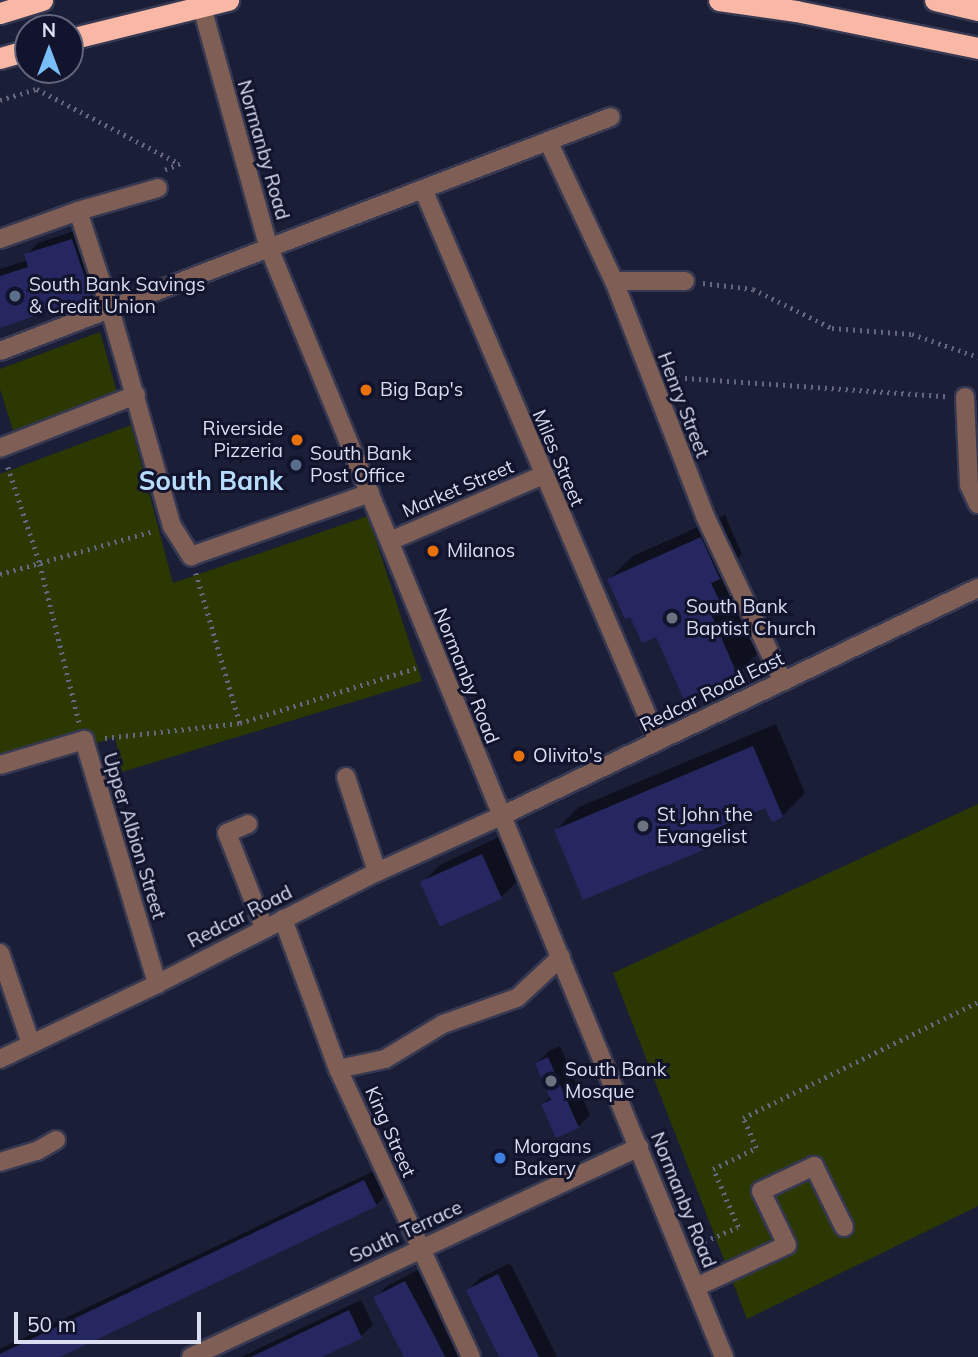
<!DOCTYPE html>
<style>
body{margin:0}
#map{position:relative;width:978px;height:1357px;overflow:hidden;background:#1b1e37;font-family:Mulish,sans-serif}
div>[style]{position:absolute}
.green>*{inset:0;background:#2b3802}
.shadow>*{inset:0;background:#0007}
.building>*{inset:0;background:#262761;transform-origin:0 0}
.path>*{height:4.5px;margin-top:-2.25px;transform-origin:0;background:repeating-linear-gradient(90deg,#64677d 0 2px,transparent 0 7px)}
.roads{filter:drop-shadow(2px 0 #363951) drop-shadow(-2px 0 #363951) drop-shadow(0 2px #363951) drop-shadow(0 -2px #363951)}
.minor>*{height:18px;margin:-9px;padding:0 9px;transform-origin:9px;border-radius:9px;background:#7e5e55}
.highway>*{height:21px;margin:-10.5px;padding:0 10.5px;transform-origin:10.5px;border-radius:10.5px;background:#f9b7a5}
.dots>*{width:19px;height:19px;translate:-50% -50%;box-sizing:border-box;border:4px solid #12142d;border-radius:50%}
span{translate:-50% -50%;white-space:nowrap;text-align:center;line-height:1.15;-webkit-text-stroke:6px #12142d;paint-order:stroke}
.street-label{font-size:19px;color:#dbdef0}
.poi-label{font-size:19px;color:#dbdef0}
.left{translate:0 -50%;text-align:left}
.right{translate:-100% -50%;text-align:right}
.district-label{font-size:26px;color:#b7dcfc;font-weight:700}
.north{position:absolute;left:14px;top:14px;width:70px;height:70px;box-sizing:border-box;background:#12142d;border:2px solid #62657b;border-radius:50%;rotate:0deg;font-size:19px;font-weight:700;line-height:28px;text-align:center;color:#dbdef0}
.north::after{content:'';display:block;margin:auto;width:24px;height:32px;background:#7abef8;clip-path:polygon(50% 0,100% 100%,50% 72%,0 100%)}
.scale{position:absolute;left:14px;top:1312px;width:187px;height:32px;box-sizing:border-box;border:4px solid #dbdef0;border-top:0;padding-left:9px;font-size:21px;line-height:24px;white-space:nowrap;color:#dbdef0;-webkit-text-stroke:5px #12142d;paint-order:stroke}
</style>
<div id="map">
<div class="green">
<i style="clip-path:polygon(100px 332px,118px 396px,13px 430px,0 389px,0 369px)"></i>
<i style="clip-path:polygon(131px 425px,173px 583px,368px 516px,422px 681px,122px 772px,115px 737px,0 775px,0 474px)"></i>
<i style="clip-path:polygon(978px 804px,978px 1206px,747px 1319px,613px 973px)"></i>
</div>
<div class="shadow">
<i style="clip-path:polygon(83px 228px,102px 283px,90px 295px,0 326px,0 269px,28px 260px,26px 255px,38px 243px)"></i>
<i style="clip-path:polygon(725px 515px,742px 554px,735px 561px,760px 651px,737px 674px,685px 698px,657px 635px,609px 579px,633px 556px)"></i>
<i style="clip-path:polygon(776px 724px,805px 793px,782px 816px,766px 805px,734px 819px,735px 822px,712px 845px,556px 830px,579px 807px)"></i>
<i style="clip-path:polygon(499px 837px,519px 880px,501px 897px,442px 925px,422px 883px,440px 865px)"></i>
<i style="clip-path:polygon(560px 1046px,590px 1115px,578px 1127px,543px 1104px,551px 1096px,537px 1063px,549px 1051px)"></i>
<i style="clip-path:polygon(376px 1170px,388px 1193px,376px 1205px,56px 1357px,0 1357px,0 1349px)"></i>
<i style="clip-path:polygon(510px 1263px,557px 1357px,502px 1357px,468px 1290px,480px 1278px)"></i>
<i style="clip-path:polygon(418px 1270px,462px 1357px,406px 1357px,375px 1298px,387px 1286px)"></i>
<i style="clip-path:polygon(361px 1300px,373px 1325px,361px 1336px,318px 1357px,241px 1357px)"></i>
</div>
<div class="building">
<i style="clip-path:polygon(72px 239px,91px 296px,0 328px,0 276px,28px 267px,24px 254px)"></i>
<i style="clip-path:polygon(701px 537px,720px 579px,711px 583px,720px 602px,708px 607px,738px 676px,684px 700px,656px 637px,642px 643px,630px 617px,625px 619px,607px 579px)"></i>
<i style="clip-path:polygon(753px 746px,783px 817px,772px 822px,765px 808px,708px 832px,713px 846px,583px 900px,554px 830px)"></i>
<i style="left:482px;top:854px;width:49px;height:68px;rotate:66deg"></i>
<i style="clip-path:polygon(548px 1057px,579px 1128px,556px 1138px,541px 1104px,551px 1100px,535px 1063px)"></i>
<i style="clip-path:polygon(364px 1180px,377px 1206px,60px 1357px,0 1357px,0 1354px)"></i>
<i style="clip-path:polygon(498px 1274px,519px 1317px,539px 1357px,500px 1357px,494px 1347px,466px 1290px)"></i>
<i style="clip-path:polygon(405px 1281px,434px 1335px,445px 1357px,404px 1357px,373px 1297px)"></i>
<i style="clip-path:polygon(349px 1310px,362px 1338px,322px 1357px,251px 1357px)"></i>
</div>
<div class="path">
<i style="left:0;top:100px;width:39px;rotate:-17deg"></i>
<i style="left:37px;top:89px;width:161px;rotate:27.7deg"></i>
<i style="left:180px;top:164px;width:16px;rotate:158deg"></i>
<i style="left:703px;top:283px;width:50px;rotate:6.8deg"></i>
<i style="left:753px;top:289px;width:88px;rotate:26.3deg"></i>
<i style="left:832px;top:328px;width:80px;rotate:4.3deg"></i>
<i style="left:912px;top:334px;width:70px;rotate:19.2deg"></i>
<i style="left:671px;top:377px;width:275px;rotate:4deg"></i>
<i style="left:8px;top:467px;width:102px;rotate:71.7deg"></i>
<i style="left:40px;top:564px;width:163px;rotate:76.1deg"></i>
<i style="left:196px;top:573px;width:156px;rotate:73.7deg"></i>
<i style="left:0;top:574px;width:160px;rotate:-15.6deg"></i>
<i style="left:105px;top:738px;width:136px;rotate:-6.3deg"></i>
<i style="left:240px;top:723px;width:188px;rotate:-17.4deg"></i>
<i style="left:698px;top:1244px;width:43px;rotate:-23deg"></i>
<i style="left:738px;top:1227px;width:63px;rotate:-113.3deg"></i>
<i style="left:713px;top:1169px;width:48px;rotate:-26deg"></i>
<i style="left:756px;top:1148px;width:33px;rotate:-113deg"></i>
<i style="left:743px;top:1118px;width:262px;rotate:-26.3deg"></i>
</div>
<div class="roads">
<div class="minor">
<i style="left:200px;top:0;width:257px;rotate:74.5deg"></i>
<i style="left:269px;top:248px;width:1199px;rotate:67.69deg"></i>
<i style="left:548px;top:141px;width:155px;rotate:64.8deg"></i>
<i style="left:614px;top:281px;width:252px;rotate:68.8deg"></i>
<i style="left:705px;top:516px;width:183px;rotate:64.7deg"></i>
<i style="left:423px;top:189px;width:600px;rotate:66.94deg"></i>
<i style="left:78px;top:211px;width:103px;rotate:71.9deg"></i>
<i style="left:110px;top:309px;width:226px;rotate:74.1deg"></i>
<i style="left:172px;top:526px;width:36px;rotate:58deg"></i>
<i style="left:191px;top:556px;width:190px;rotate:-19.4deg"></i>
<i style="left:0;top:239px;width:83px;rotate:-19.7deg"></i>
<i style="left:78px;top:211px;width:83px;rotate:-16deg"></i>
<i style="left:614px;top:281px;width:71px"></i>
<i style="left:0;top:351px;width:654px;rotate:-20.96deg"></i>
<i style="left:965px;top:397px;width:88px;rotate:87.4deg"></i>
<i style="left:969px;top:485px;width:21px;rotate:65deg"></i>
<i style="left:0;top:448px;width:146px;rotate:-21.3deg"></i>
<i style="left:390px;top:541px;width:167px;rotate:-23.3deg"></i>
<i style="left:0;top:765px;width:88px;rotate:-16.6deg"></i>
<i style="left:84px;top:740px;width:255px;rotate:73.3deg"></i>
<i style="left:346px;top:777px;width:100px;rotate:71.9deg"></i>
<i style="left:248px;top:824px;width:23px;rotate:157deg"></i>
<i style="left:227px;top:833px;width:102px;rotate:68.7deg"></i>
<i style="left:283px;top:919px;width:160px;rotate:69.9deg"></i>
<i style="left:338px;top:1069px;width:317px;rotate:65.2deg"></i>
<i style="left:0;top:953px;width:96px;rotate:71.2deg"></i>
<i style="left:0;top:1059px;width:174px;rotate:-25.5deg"></i>
<i style="left:157px;top:984px;width:247px;rotate:-27deg"></i>
<i style="left:377px;top:872px;width:136px;rotate:-24.3deg"></i>
<i style="left:501px;top:816px;width:529px;rotate:-25.55deg"></i>
<i style="left:338px;top:1069px;width:48px;rotate:-12deg"></i>
<i style="left:385px;top:1059px;width:68px;rotate:-31.1deg"></i>
<i style="left:443px;top:1024px;width:78px;rotate:-19.4deg"></i>
<i style="left:517px;top:998px;width:60px;rotate:-43deg"></i>
<i style="left:0;top:1162px;width:39px;rotate:-17deg"></i>
<i style="left:37px;top:1151px;width:22px;rotate:-30deg"></i>
<i style="left:696px;top:1287px;width:100px;rotate:-24.8deg"></i>
<i style="left:787px;top:1245px;width:60px;rotate:-115.7deg"></i>
<i style="left:761px;top:1191px;width:59px;rotate:-25.3deg"></i>
<i style="left:814px;top:1166px;width:68px;rotate:63.8deg"></i>
<i style="left:191px;top:1357px;width:495px;rotate:-25.1deg"></i>
</div>
<div class="highway">
<i style="left:719px;top:0;width:78px;rotate:8.1deg"></i>
<i style="left:796px;top:11px;width:186px;rotate:11.5deg"></i>
<i style="left:935px;top:0;width:44px;rotate:13.1deg"></i>
<i style="left:0;top:13px;width:44px;rotate:-17.2deg"></i>
<i style="left:70px;top:39px;width:163px;rotate:-13.9deg"></i>
<i style="left:0;top:58px;width:29px;rotate:-16deg"></i>
</div>
</div>
<div class="dots">
<i style="left:15px;top:296px;background:#5c6f8a"></i>
<i style="left:366px;top:390px;background:#e8710a"></i>
<i style="left:297px;top:440px;background:#e8710a"></i>
<i style="left:296px;top:465px;background:#5c6f8a"></i>
<i style="left:433px;top:551px;background:#e8710a"></i>
<i style="left:672px;top:618px;background:#6b7280"></i>
<i style="left:519px;top:756px;background:#e8710a"></i>
<i style="left:643px;top:826px;background:#6b7280"></i>
<i style="left:551px;top:1081px;background:#6b7280"></i>
<i style="left:500px;top:1158px;background:#3f7fe0"></i>
</div>
<div class="street-label">
<span style="left:263px;top:150px;rotate:74deg">Normanby Road</span>
<span style="left:683px;top:405px;rotate:69deg">Henry Street</span>
<span style="left:558px;top:458px;rotate:67deg">Miles Street</span>
<span style="left:458px;top:489px;rotate:-23deg">Market Street</span>
<span style="left:466px;top:676px;rotate:68deg">Normanby Road</span>
<span style="left:712px;top:692px;rotate:-26deg">Redcar Road East</span>
<span style="left:134px;top:836px;rotate:73deg">Upper Albion Street</span>
<span style="left:240px;top:917px;rotate:-27deg">Redcar Road</span>
<span style="left:390px;top:1132px;rotate:66deg">King Street</span>
<span style="left:683px;top:1200px;rotate:68deg">Normanby Road</span>
<span style="left:406px;top:1232px;rotate:-25deg">South Terrace</span>
</div>
<div class="poi-label">
<span class="left" style="left:29px;top:296px">South Bank Savings<br>&amp; Credit Union</span>
<span class="left" style="left:380px;top:390px">Big Bap's</span>
<span class="right" style="left:283px;top:440px">Riverside<br>Pizzeria</span>
<span class="left" style="left:310px;top:465px">South Bank<br>Post Office</span>
<span class="left" style="left:447px;top:551px">Milanos</span>
<span class="left" style="left:686px;top:618px">South Bank<br>Baptist Church</span>
<span class="left" style="left:533px;top:756px">Olivito's</span>
<span class="left" style="left:657px;top:826px">St John the<br>Evangelist</span>
<span class="left" style="left:565px;top:1081px">South Bank<br>Mosque</span>
<span class="left" style="left:514px;top:1158px">Morgans<br>Bakery</span>
</div>
<div class="district-label">
<span style="left:211px;top:481px">South Bank</span>
</div>
<div class="north">N</div>
<div class="scale">50 m</div>
</div>
